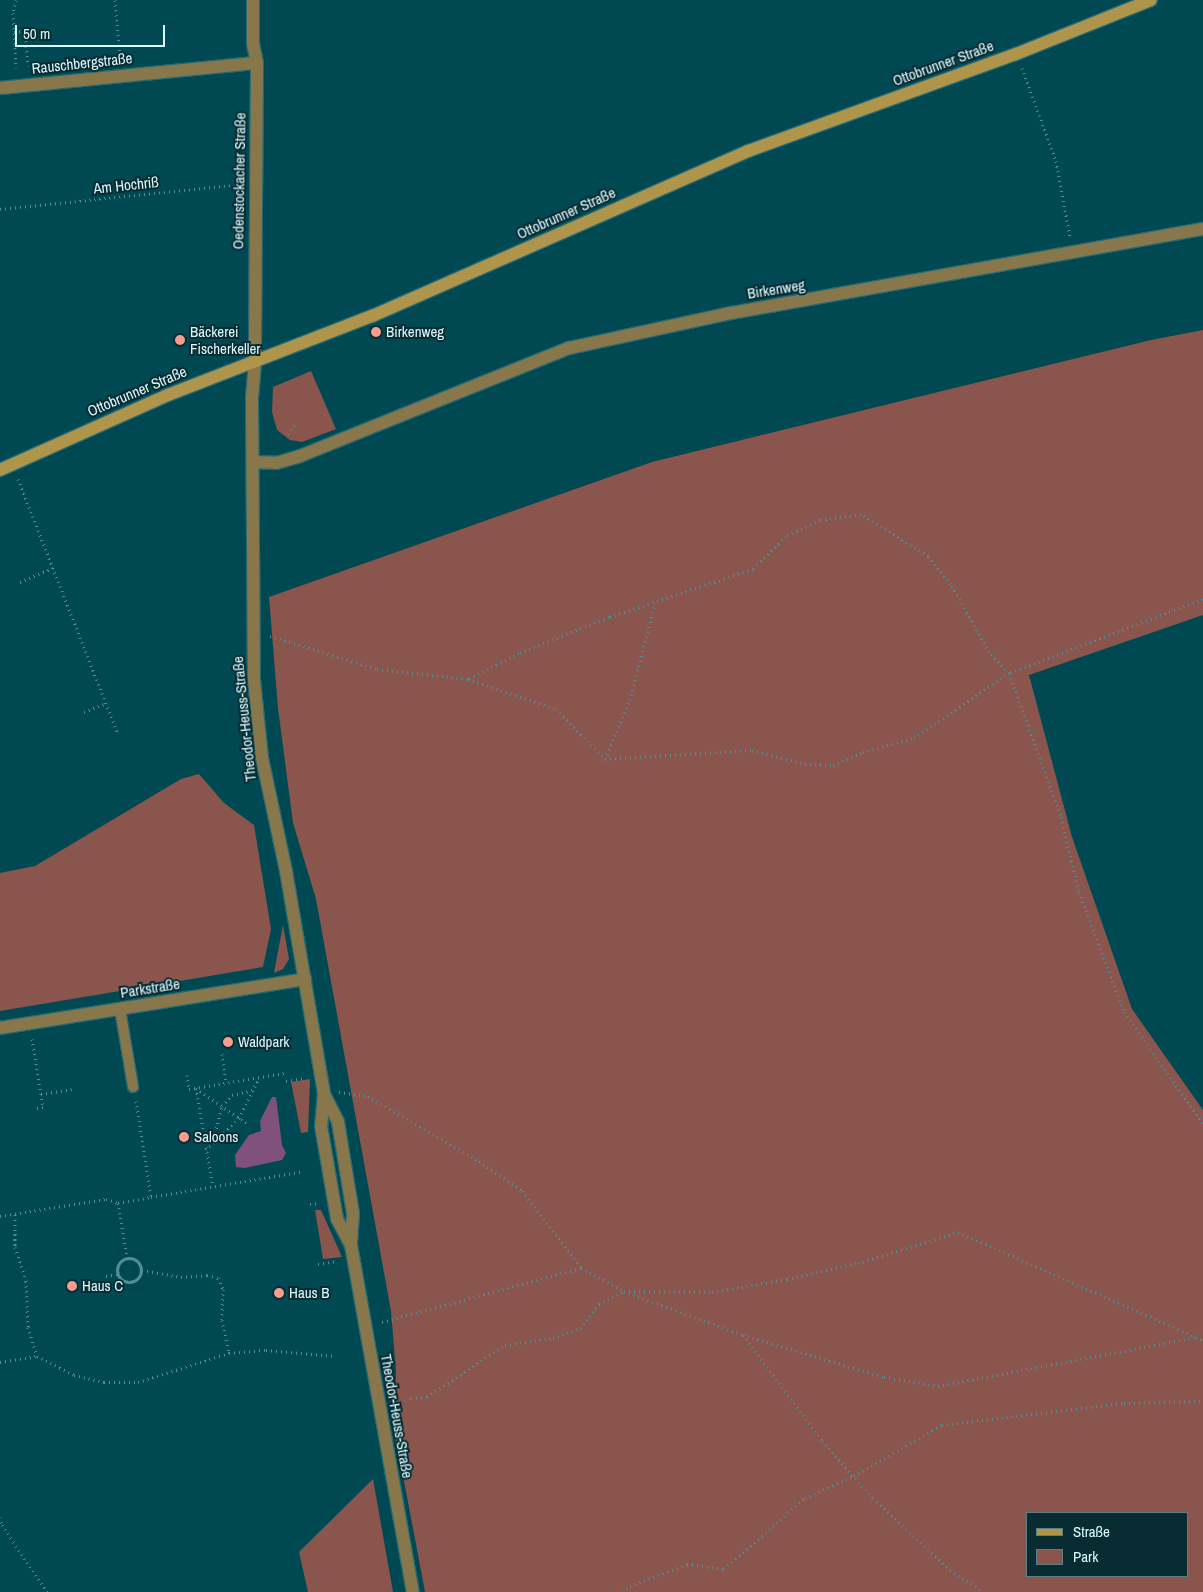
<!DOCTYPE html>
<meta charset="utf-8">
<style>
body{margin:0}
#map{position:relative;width:1203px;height:1592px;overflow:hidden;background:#004953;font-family:"Archivo Narrow",sans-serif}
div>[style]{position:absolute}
.green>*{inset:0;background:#89554c}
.water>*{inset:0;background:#80527b}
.path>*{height:3px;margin-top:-1.5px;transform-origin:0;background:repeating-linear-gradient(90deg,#548d95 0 1px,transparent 0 5px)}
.path>.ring{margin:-1.5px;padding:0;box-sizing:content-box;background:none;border:3px solid #548d95;border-radius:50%}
.roads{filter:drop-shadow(1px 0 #276972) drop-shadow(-1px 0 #276972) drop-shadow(0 1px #276972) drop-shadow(0 -1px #276972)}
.service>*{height:10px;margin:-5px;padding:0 5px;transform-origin:5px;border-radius:5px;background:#87774b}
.minor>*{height:12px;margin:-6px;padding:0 6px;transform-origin:6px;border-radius:6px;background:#87774b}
.tertiary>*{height:12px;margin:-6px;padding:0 6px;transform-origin:6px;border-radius:6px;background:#87774b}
.secondary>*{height:12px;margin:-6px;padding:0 6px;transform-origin:6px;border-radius:6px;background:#af954b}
.dots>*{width:14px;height:14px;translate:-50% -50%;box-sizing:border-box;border:2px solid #092c32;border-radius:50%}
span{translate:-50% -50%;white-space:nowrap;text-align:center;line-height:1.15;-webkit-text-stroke:4px #092c32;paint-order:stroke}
.street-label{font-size:15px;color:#daf9fe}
.poi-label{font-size:15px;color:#daf9fe}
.left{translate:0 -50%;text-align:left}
.legend{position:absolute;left:1026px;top:1512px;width:162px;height:65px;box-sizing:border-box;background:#092c32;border:1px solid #5d7e84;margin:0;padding:6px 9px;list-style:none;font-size:15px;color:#daf9fe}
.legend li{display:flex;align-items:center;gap:10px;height:25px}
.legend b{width:25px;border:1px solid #5d7e84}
.scale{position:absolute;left:15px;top:25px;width:150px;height:22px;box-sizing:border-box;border:2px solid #daf9fe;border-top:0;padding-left:6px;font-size:15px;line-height:18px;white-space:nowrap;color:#daf9fe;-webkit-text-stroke:4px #092c32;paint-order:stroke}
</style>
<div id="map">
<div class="green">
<i style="clip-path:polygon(evenodd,1203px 330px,1203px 615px,1029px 675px,1072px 837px,1132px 1009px,1203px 1110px,1203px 1592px,425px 1592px,394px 1428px,396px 1372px,391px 1311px,316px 899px,293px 823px,278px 708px,269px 597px,652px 462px,1151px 340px,1203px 330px,1027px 1513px,1187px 1513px,1187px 1576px,1027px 1576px,1027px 1513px)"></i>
<i style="clip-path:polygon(311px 371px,336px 429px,302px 442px,290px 440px,277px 430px,272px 412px,273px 387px)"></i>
<i style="clip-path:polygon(199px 774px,224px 803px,254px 825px,271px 929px,263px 967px,0 1011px,0 873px,35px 866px,181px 779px)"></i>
<i style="clip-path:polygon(283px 925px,289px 959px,283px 969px,274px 973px)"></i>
<i style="clip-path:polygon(310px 1079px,308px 1132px,301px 1133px,291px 1082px)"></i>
<i style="clip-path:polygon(315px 1210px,321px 1210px,342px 1257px,323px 1259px)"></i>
<i style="clip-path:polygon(373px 1479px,393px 1592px,308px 1592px,299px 1552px)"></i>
</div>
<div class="water">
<i style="clip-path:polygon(272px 1097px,276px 1097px,282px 1145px,286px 1153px,282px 1160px,245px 1168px,236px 1167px,235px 1155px,249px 1135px,261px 1131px,260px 1121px)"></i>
</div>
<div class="path">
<i style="left:16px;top:0;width:13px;rotate:103deg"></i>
<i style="left:13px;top:13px;width:55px;rotate:86.9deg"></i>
<i style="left:115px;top:0;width:57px;rotate:85deg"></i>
<i style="left:14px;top:32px;width:11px;rotate:-5deg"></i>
<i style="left:25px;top:31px;width:35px;rotate:85deg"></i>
<i style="left:1022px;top:68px;width:99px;rotate:69.9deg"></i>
<i style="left:1056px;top:161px;width:77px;rotate:79.6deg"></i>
<i style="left:0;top:209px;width:242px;rotate:-5.9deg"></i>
<i style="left:288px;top:434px;width:12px;rotate:-55deg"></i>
<i style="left:18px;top:479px;width:272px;rotate:68.6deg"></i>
<i style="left:20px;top:582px;width:36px;rotate:-23deg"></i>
<i style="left:1203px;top:599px;width:208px;rotate:159.1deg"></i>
<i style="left:1009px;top:673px;width:153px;rotate:70.1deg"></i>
<i style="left:1061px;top:817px;width:77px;rotate:76.5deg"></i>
<i style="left:1079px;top:892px;width:128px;rotate:69.4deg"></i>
<i style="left:1124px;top:1012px;width:136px;rotate:54.6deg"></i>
<i style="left:270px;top:636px;width:112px;rotate:17.1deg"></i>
<i style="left:377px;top:669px;width:92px;rotate:6.3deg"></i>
<i style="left:468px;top:679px;width:93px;rotate:18.8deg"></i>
<i style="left:556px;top:709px;width:70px;rotate:45.6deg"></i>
<i style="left:605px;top:759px;width:147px;rotate:-3.5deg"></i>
<i style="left:752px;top:750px;width:55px;rotate:14.8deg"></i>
<i style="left:805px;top:764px;width:28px;rotate:2deg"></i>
<i style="left:833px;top:765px;width:33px;rotate:-23deg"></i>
<i style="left:863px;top:752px;width:53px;rotate:-15.4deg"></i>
<i style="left:914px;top:738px;width:115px;rotate:-34.4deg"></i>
<i style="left:1009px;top:673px;width:29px;rotate:-134deg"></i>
<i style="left:989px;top:652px;width:78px;rotate:-119.2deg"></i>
<i style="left:951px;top:584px;width:36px;rotate:-129deg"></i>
<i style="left:928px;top:556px;width:79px;rotate:-147.9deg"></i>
<i style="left:861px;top:514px;width:41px;rotate:171.7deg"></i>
<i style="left:820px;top:520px;width:38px;rotate:155deg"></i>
<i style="left:786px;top:536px;width:47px;rotate:135deg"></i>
<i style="left:753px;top:569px;width:152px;rotate:161.6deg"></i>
<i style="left:609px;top:617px;width:97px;rotate:158.2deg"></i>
<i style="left:519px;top:653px;width:57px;rotate:153deg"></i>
<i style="left:84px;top:712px;width:24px;rotate:-22deg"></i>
<i style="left:605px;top:759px;width:64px;rotate:-67deg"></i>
<i style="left:630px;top:700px;width:100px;rotate:-75.5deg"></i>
<i style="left:32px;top:1039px;width:69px;rotate:80.8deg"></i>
<i style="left:43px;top:1107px;width:9px;rotate:167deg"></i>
<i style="left:222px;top:1054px;width:29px;rotate:82deg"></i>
<i style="left:187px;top:1075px;width:14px;rotate:82deg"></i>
<i style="left:189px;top:1089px;width:97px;rotate:-9.5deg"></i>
<i style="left:286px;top:1081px;width:19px;rotate:-9deg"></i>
<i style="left:196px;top:1088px;width:100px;rotate:80.3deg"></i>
<i style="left:196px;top:1088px;width:61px;rotate:35deg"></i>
<i style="left:339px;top:1092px;width:29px;rotate:8deg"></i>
<i style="left:368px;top:1096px;width:129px;rotate:30.4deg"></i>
<i style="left:479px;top:1161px;width:52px;rotate:34.9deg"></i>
<i style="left:522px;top:1191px;width:97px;rotate:52.5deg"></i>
<i style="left:581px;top:1268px;width:49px;rotate:28.1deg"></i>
<i style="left:624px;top:1291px;width:127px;rotate:20.3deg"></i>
<i style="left:743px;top:1335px;width:132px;rotate:53.3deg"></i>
<i style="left:822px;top:1441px;width:76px;rotate:48.2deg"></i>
<i style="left:873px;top:1498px;width:105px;rotate:43.1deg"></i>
<i style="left:950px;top:1570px;width:40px;rotate:34deg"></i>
<i style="left:41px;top:1094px;width:32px;rotate:-9deg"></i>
<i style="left:136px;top:1101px;width:97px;rotate:81.1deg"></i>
<i style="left:151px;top:1197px;width:155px;rotate:-9.6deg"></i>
<i style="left:217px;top:1143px;width:10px;rotate:-101deg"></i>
<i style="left:215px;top:1133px;width:28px;rotate:-75deg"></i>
<i style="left:222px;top:1106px;width:15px;rotate:-48deg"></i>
<i style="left:232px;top:1095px;width:23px;rotate:-13deg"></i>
<i style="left:206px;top:1150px;width:46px;rotate:-44.1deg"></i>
<i style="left:239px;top:1118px;width:45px;rotate:-63.4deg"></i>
<i style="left:118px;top:1203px;width:55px;rotate:80.5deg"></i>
<i style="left:310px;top:1204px;width:9px;rotate:-6deg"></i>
<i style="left:15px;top:1214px;width:33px;rotate:90deg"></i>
<i style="left:15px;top:1247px;width:36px;rotate:72deg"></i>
<i style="left:26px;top:1281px;width:46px;rotate:87.5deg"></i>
<i style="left:28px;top:1327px;width:30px;rotate:73deg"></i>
<i style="left:0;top:1216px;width:107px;rotate:-9.1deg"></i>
<i style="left:106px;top:1199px;width:13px;rotate:18deg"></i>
<i style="left:118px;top:1203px;width:34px;rotate:-10deg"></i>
<i class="ring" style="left:117px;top:1258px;width:21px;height:21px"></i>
<i style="left:318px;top:1264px;width:20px;rotate:-9deg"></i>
<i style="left:142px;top:1270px;width:40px;rotate:10deg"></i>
<i style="left:181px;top:1277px;width:26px;rotate:-4deg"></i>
<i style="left:207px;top:1275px;width:11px;rotate:15deg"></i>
<i style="left:218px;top:1278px;width:12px;rotate:66deg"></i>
<i style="left:223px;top:1289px;width:31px;rotate:92deg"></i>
<i style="left:222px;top:1320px;width:34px;rotate:78deg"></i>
<i style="left:106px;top:1276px;width:11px;rotate:-10deg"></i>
<i style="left:382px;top:1322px;width:206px;rotate:-15.2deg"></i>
<i style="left:743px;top:1335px;width:147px;rotate:16.6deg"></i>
<i style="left:884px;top:1377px;width:55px;rotate:9.5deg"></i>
<i style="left:938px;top:1386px;width:264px;rotate:-10.7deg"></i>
<i style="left:0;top:1362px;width:37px;rotate:-9deg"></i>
<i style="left:37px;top:1356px;width:42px;rotate:27.2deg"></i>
<i style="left:74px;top:1375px;width:31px;rotate:13deg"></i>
<i style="left:104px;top:1382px;width:34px"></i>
<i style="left:138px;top:1382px;width:96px;rotate:-17.7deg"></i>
<i style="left:229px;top:1353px;width:37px;rotate:-5deg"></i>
<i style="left:266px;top:1350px;width:69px;rotate:5deg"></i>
<i style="left:395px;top:1404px;width:17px;rotate:-21deg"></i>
<i style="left:411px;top:1398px;width:16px;rotate:-4deg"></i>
<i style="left:427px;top:1397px;width:94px;rotate:-33.7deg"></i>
<i style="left:505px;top:1345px;width:49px;rotate:-8.3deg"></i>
<i style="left:553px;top:1338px;width:29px;rotate:-20deg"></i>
<i style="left:580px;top:1328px;width:31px;rotate:-52deg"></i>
<i style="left:599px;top:1304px;width:28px;rotate:-27deg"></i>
<i style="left:624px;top:1291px;width:88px;rotate:0.7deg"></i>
<i style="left:712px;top:1292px;width:76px;rotate:-9.8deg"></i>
<i style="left:787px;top:1279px;width:73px;rotate:-12.7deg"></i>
<i style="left:858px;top:1263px;width:105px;rotate:-17.2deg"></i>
<i style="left:958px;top:1232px;width:268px;rotate:23.8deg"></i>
<i style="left:0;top:1517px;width:8px;rotate:76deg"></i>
<i style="left:2px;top:1525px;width:81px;rotate:56.1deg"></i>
<i style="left:623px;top:1592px;width:9px;rotate:-41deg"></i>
<i style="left:630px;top:1586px;width:61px;rotate:-21.1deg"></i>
<i style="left:687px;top:1564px;width:37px;rotate:8deg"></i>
<i style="left:724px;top:1569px;width:108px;rotate:-41.2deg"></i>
<i style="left:805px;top:1498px;width:54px;rotate:-24.2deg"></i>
<i style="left:854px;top:1476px;width:102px;rotate:-30.1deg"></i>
<i style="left:942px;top:1425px;width:183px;rotate:-6.9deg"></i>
<i style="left:1124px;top:1403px;width:79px;rotate:-1.5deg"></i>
</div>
<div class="roads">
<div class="service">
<i style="left:120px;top:1009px;width:79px;rotate:80.5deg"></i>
</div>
<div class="minor">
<i style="left:0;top:88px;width:258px;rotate:-5.6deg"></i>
<i style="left:253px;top:462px;width:23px;rotate:2deg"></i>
<i style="left:276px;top:463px;width:25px;rotate:-16deg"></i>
<i style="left:300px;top:456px;width:290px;rotate:-21.9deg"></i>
<i style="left:569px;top:348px;width:166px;rotate:-12.2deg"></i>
<i style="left:731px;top:313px;width:479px;rotate:-10.1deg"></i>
<i style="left:0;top:1028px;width:309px;rotate:-9.1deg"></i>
</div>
<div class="tertiary">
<i style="left:253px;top:0;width:44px;rotate:90deg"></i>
<i style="left:253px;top:44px;width:19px;rotate:78deg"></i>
<i style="left:257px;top:63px;width:300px;rotate:90.4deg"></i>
<i style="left:255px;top:363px;width:35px;rotate:95deg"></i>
<i style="left:252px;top:398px;width:282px;rotate:89.6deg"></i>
<i style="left:254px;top:680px;width:78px;rotate:84.1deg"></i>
<i style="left:262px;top:758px;width:116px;rotate:78deg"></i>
<i style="left:286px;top:871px;width:225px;rotate:80.3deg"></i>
<i style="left:324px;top:1093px;width:33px;rotate:95deg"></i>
<i style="left:321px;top:1126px;width:94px;rotate:80.2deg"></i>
<i style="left:337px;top:1219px;width:30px;rotate:62deg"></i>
<i style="left:325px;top:1096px;width:29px;rotate:63deg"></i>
<i style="left:338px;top:1122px;width:93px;rotate:80.7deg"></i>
<i style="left:353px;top:1214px;width:31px;rotate:94deg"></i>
<i style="left:351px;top:1245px;width:352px;rotate:79.9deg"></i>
</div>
<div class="secondary">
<i style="left:0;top:470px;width:184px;rotate:-24.1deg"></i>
<i style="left:168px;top:395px;width:219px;rotate:-21.2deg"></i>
<i style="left:372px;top:316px;width:411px;rotate:-23.7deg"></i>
<i style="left:748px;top:151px;width:285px;rotate:-19.9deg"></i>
<i style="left:1016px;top:54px;width:145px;rotate:-21.8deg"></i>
</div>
</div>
<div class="dots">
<i style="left:376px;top:332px;background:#f59d8e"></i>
<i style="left:180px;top:340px;background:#f59d8e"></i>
<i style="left:228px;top:1042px;background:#f59d8e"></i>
<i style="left:184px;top:1137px;background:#f59d8e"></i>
<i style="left:72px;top:1286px;background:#f59d8e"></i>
<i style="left:279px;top:1293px;background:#f59d8e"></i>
</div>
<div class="street-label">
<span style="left:82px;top:63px;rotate:-6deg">Rauschbergstraße</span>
<span style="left:943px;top:63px;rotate:-20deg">Ottobrunner Straße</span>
<span style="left:239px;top:181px;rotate:-89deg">Oedenstockacher Straße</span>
<span style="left:126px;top:185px;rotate:-6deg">Am Hochriß</span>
<span style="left:566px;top:213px;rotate:-24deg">Ottobrunner Straße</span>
<span style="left:776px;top:289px;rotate:-9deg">Birkenweg</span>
<span style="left:137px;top:391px;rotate:-23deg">Ottobrunner Straße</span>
<span style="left:244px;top:719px;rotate:-96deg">Theodor-Heuss-Straße</span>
<span style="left:150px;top:988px;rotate:-9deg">Parkstraße</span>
<span style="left:397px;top:1416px;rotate:80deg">Theodor-Heuss-Straße</span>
</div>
<div class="poi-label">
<span class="left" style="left:190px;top:340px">Bäckerei<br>Fischerkeller</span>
<span class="left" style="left:386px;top:332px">Birkenweg</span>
<span class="left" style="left:238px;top:1042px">Waldpark</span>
<span class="left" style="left:194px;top:1137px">Saloons</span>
<span class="left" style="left:82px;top:1286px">Haus C</span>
<span class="left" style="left:289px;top:1293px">Haus B</span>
</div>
<ul class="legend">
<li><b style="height:6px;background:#af954b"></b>Straße</li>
<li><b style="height:14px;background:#89554c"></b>Park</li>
</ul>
<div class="scale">50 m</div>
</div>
